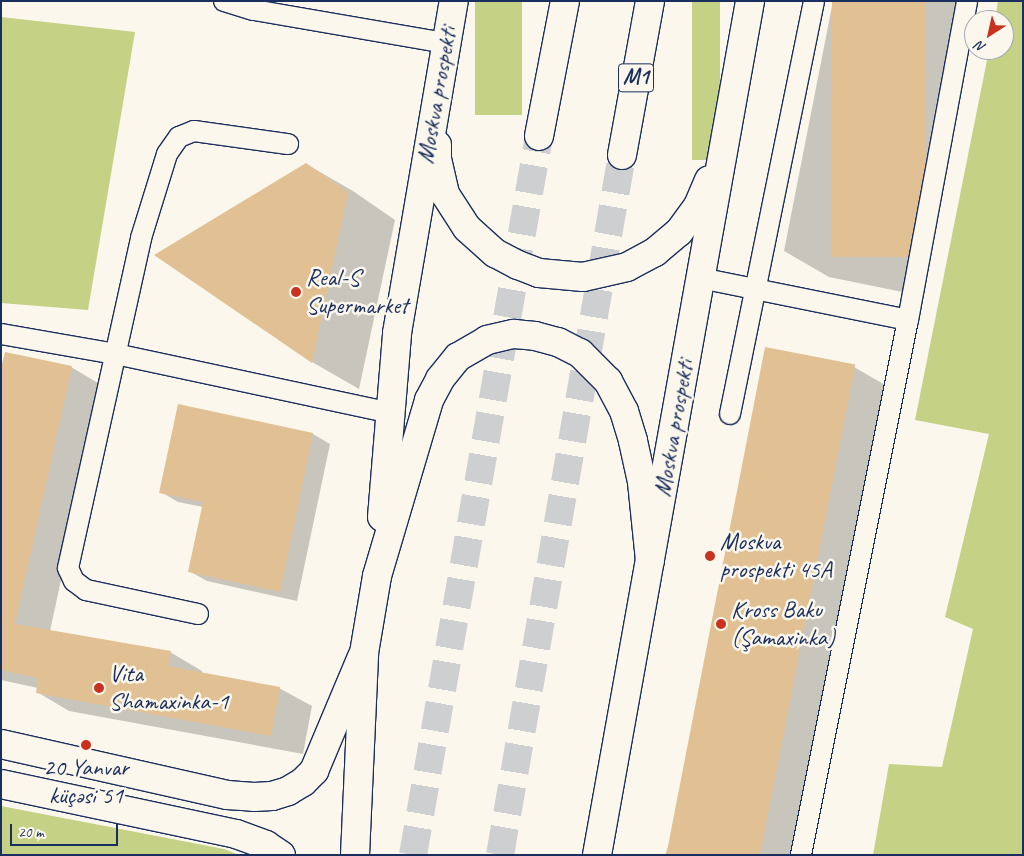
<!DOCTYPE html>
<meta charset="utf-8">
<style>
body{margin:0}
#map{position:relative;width:1024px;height:856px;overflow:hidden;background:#fbf7ec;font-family:Caveat,sans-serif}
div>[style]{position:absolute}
.green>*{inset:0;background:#c5d184;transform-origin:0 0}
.shadow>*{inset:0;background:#0003}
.building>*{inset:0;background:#e1c193;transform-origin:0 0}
.trunk-tunnel>*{height:28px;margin-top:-14px;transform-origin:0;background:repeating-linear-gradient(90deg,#cecfd0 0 28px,transparent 0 42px)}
.roads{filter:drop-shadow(1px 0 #1b2f5e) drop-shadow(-1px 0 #1b2f5e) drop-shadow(0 1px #1b2f5e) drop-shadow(0 -1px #1b2f5e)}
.service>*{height:20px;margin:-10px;padding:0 10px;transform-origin:10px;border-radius:10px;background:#fbf7ec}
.tertiary>*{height:28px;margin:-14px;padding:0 14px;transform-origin:14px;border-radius:14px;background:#fbf7ec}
.secondary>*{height:28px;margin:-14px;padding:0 14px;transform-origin:14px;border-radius:14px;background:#fbf7ec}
.trunk>*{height:28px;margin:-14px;padding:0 14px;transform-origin:14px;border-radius:14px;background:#fbf7ec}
.dots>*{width:14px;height:14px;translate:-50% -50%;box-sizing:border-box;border:2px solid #fbf7ec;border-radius:50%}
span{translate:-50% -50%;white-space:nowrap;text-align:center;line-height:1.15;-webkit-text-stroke:5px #fbf7ec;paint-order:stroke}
.shield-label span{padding:1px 4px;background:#fbf7ec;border:1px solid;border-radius:4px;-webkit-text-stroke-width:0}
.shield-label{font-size:22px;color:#1b2f5e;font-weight:700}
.street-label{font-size:24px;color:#1b2f5e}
.poi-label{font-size:24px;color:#1b2f5e}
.left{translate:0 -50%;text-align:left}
.frame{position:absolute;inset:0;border:2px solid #1b2f5e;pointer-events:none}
.north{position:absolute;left:964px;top:10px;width:50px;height:50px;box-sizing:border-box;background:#fbf7ec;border:1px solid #a1a7b3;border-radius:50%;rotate:215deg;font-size:14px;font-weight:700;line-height:20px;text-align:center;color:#1b2f5e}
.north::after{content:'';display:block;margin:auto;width:18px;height:22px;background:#c8321e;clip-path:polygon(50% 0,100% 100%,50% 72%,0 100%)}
.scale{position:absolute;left:10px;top:824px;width:108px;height:22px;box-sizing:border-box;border:2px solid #1b2f5e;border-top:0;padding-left:6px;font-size:15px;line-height:18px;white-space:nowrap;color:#1b2f5e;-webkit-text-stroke:4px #fbf7ec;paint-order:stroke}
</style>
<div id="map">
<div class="green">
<i style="left:475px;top:1px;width:47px;height:114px"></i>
<i style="left:692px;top:1px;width:28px;height:159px"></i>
<i style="clip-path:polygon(998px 1px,1023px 1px,1023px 855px,873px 855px,889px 764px,942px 767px,973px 629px,945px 617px,989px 434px,915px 420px,989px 50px,1004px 50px,1004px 20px,995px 20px)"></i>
<i style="clip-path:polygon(1px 17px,135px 32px,88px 310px,1px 303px)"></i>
<i style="clip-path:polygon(1px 806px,224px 849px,239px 855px,1px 855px)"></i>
</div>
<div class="shadow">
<i style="clip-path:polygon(833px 1px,975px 1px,917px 295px,829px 277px,784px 251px)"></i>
<i style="clip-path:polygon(306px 164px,353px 191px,395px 220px,359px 389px,312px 362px,156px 255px)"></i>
<i style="clip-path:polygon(71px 367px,103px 386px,50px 631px,170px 652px,202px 671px,202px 674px,279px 688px,312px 706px,303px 754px,69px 711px,37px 692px,38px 688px,1px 680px,1px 374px)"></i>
<i style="clip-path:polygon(854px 367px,899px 393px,807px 855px,665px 855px)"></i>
<i style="clip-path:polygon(179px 406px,313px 434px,330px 444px,297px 601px,207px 581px,189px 571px,203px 507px,178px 502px,161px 492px)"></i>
</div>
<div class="building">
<i style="left:832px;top:1px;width:93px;height:256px"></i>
<i style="clip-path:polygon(306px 163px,348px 192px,312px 363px,154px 255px)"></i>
<i style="left:765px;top:347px;width:92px;height:518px;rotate:11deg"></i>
<i style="clip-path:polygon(5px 352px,72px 366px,15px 624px,171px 651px,168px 666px,280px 687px,271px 736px,36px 693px,38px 678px,1px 670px,1px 368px)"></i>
<i style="clip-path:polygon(178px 404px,313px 433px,280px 592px,188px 572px,203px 502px,159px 493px)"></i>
</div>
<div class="trunk-tunnel">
<i style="left:413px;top:855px;width:730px;rotate:-80.06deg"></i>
<i style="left:500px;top:855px;width:711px;rotate:-80.11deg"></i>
</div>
<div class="roads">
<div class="service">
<i style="left:224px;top:1px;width:31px;rotate:17deg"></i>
<i style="left:254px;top:10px;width:194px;rotate:9.8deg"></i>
<i style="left:700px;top:278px;width:212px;rotate:11.4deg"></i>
<i style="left:1px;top:334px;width:117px;rotate:9.9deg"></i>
<i style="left:116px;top:354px;width:281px;rotate:12.1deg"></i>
<i style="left:730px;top:414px;width:421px;rotate:-78.5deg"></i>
<i style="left:198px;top:614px;width:115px;rotate:-167.9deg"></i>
<i style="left:86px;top:590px;width:15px;rotate:-143deg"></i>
<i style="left:74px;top:581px;width:14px;rotate:-115deg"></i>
<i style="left:68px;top:568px;width:338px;rotate:-77.5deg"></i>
<i style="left:141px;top:238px;width:88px;rotate:-72.8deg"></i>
<i style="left:167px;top:154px;width:21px;rotate:-55deg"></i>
<i style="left:179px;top:137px;width:16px;rotate:-22deg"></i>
<i style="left:194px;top:131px;width:95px;rotate:7.9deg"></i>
<i style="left:801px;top:855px;width:546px;rotate:-78.69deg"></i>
<i style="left:908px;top:320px;width:324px;rotate:-79.5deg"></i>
</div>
<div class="tertiary">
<i style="left:1px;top:744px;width:232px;rotate:12.7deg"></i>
<i style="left:227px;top:795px;width:27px;rotate:4deg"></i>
<i style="left:254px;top:797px;width:18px;rotate:-3deg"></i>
<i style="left:272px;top:796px;width:17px;rotate:-17deg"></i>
<i style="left:288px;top:791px;width:17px;rotate:-31deg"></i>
<i style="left:303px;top:782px;width:16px;rotate:-45deg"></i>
<i style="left:314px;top:771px;width:124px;rotate:-67.2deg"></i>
<i style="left:1px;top:784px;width:240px;rotate:12deg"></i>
<i style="left:236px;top:834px;width:32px;rotate:20deg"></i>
<i style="left:266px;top:845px;width:18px;rotate:34deg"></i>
</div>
<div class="secondary">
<i style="left:437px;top:145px;width:14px;rotate:90deg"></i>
<i style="left:437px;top:159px;width:36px;rotate:77deg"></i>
<i style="left:445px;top:194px;width:40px;rotate:57.1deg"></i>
<i style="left:467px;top:228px;width:38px;rotate:42deg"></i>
<i style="left:495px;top:253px;width:26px;rotate:28deg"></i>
<i style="left:518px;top:265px;width:22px;rotate:21deg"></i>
<i style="left:539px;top:273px;width:44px;rotate:5.2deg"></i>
<i style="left:583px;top:277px;width:45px;rotate:-12.8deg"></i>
<i style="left:627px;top:267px;width:32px;rotate:-28deg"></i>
<i style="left:655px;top:252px;width:31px;rotate:-40deg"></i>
<i style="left:679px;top:232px;width:32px;rotate:-54deg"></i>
<i style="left:698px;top:206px;width:28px;rotate:-67deg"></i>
<i style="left:382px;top:517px;width:185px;rotate:-85.3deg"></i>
<i style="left:397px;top:333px;width:337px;rotate:-80.3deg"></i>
<i style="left:355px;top:855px;width:202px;rotate:-87.4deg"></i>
<i style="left:364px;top:653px;width:78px;rotate:-80.4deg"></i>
<i style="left:377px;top:576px;width:184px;rotate:-73.5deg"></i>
<i style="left:429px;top:400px;width:24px;rotate:-62deg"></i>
<i style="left:440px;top:379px;width:28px;rotate:-51deg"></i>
<i style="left:458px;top:357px;width:34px;rotate:-30deg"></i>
<i style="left:487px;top:340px;width:28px;rotate:-13deg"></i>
<i style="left:514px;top:334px;width:21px;rotate:5deg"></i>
<i style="left:535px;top:336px;width:24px;rotate:15deg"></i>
<i style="left:558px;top:342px;width:25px;rotate:27deg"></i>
<i style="left:580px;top:353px;width:40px;rotate:45deg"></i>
<i style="left:608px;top:381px;width:34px;rotate:62deg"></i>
<i style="left:624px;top:411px;width:31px;rotate:73deg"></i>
<i style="left:633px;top:441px;width:42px;rotate:77.6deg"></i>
<i style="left:642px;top:482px;width:79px;rotate:84.2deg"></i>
<i style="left:597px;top:855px;width:868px;rotate:-79.84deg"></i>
</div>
<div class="trunk">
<i style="left:539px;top:136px;width:137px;rotate:-79.1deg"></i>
<i style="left:622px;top:155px;width:157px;rotate:-79.7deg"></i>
</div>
</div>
<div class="dots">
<i style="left:296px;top:292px;background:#c8321e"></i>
<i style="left:710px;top:556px;background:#c8321e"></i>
<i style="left:721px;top:624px;background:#c8321e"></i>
<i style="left:99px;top:688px;background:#c8321e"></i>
<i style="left:86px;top:745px;background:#c8321e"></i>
</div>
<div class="shield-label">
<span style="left:636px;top:78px">M1</span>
</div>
<div class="street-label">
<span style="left:437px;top:95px;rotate:-80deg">Moskva prospekti</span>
<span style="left:674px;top:428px;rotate:-80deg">Moskva prospekti</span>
</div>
<div class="poi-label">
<span class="left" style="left:306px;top:292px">Real-S<br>Supermarket</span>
<span class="left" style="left:720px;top:556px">Moskva<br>prospekti 45A</span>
<span class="left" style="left:731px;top:624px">Kross Baku<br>(Şamaxinka)</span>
<span class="left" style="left:109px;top:688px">Vita<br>Shamaxinka-1</span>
<span style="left:86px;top:782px">20 Yanvar<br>küçəsi 51</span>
</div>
<div class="frame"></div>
<div class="north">N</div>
<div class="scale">20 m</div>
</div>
